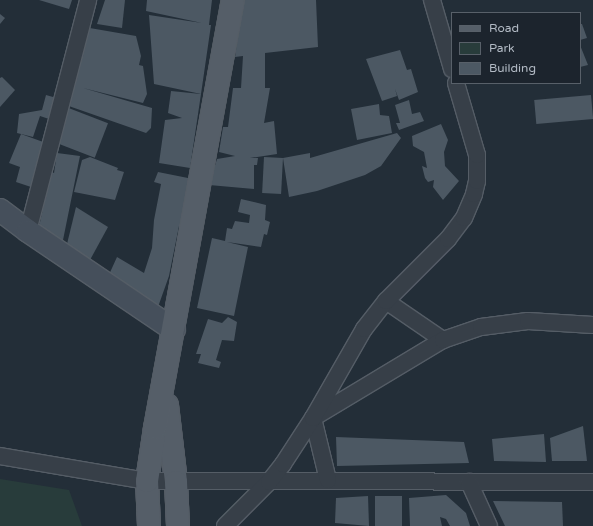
<!DOCTYPE html>
<style>
body{margin:0}
#map{position:relative;width:593px;height:526px;overflow:hidden;background:#232e38;font-family:"Varela Round",sans-serif}
div>[style]{position:absolute}
.green>*{inset:0;background:#283c3b}
.building>*{inset:0;background:#4c5863;transform-origin:0 0}
.roads{filter:drop-shadow(1px 0 #555d66) drop-shadow(-1px 0 #555d66) drop-shadow(0 1px #555d66) drop-shadow(0 -1px #555d66)}
.street>*{height:16px;margin:-8px;padding:0 8px;transform-origin:8px;border-radius:8px;background:#373f48}
.secondary>*{height:22px;margin:-11px;padding:0 11px;transform-origin:11px;border-radius:11px;background:#454f5b}
.primary>*{height:22px;margin:-11px;padding:0 11px;transform-origin:11px;border-radius:11px;background:#555e68}
span{translate:-50% -50%;white-space:nowrap;text-align:center;line-height:1.15;-webkit-text-stroke:3px #1c242d;paint-order:stroke}
.legend{position:absolute;left:451px;top:12px;width:130px;height:72px;box-sizing:border-box;background:#1c242d;border:1px solid #586069;margin:0;padding:5px 7px;list-style:none;font-size:12px;color:#b2bac4}
.legend li{display:flex;align-items:center;gap:8px;height:20px}
.legend b{width:20px;border:1px solid #586069}
</style>
<div id="map">
<div class="green">
<i style="clip-path:polygon(0 479px,69px 490px,82px 526px,0 526px)"></i>
</div>
<div class="building">
<i style="clip-path:polygon(39px 0,72px 0,69px 9px)"></i>
<i style="clip-path:polygon(105px 0,125px 0,122px 28px,97px 24px)"></i>
<i style="clip-path:polygon(147px 0,212px 0,209px 25px,211px 25px,201px 94px,154px 84px,149px 15px,202px 23px,146px 11px)"></i>
<i style="clip-path:polygon(243px 0,316px 0,318px 47px,265px 53px,265px 88px,270px 88px,264px 123px,274px 121px,277px 154px,250px 158px,258px 158px,257px 165px,254px 165px,254px 189px,209px 185px,217px 159px,235px 156px,219px 152px,223px 127px,228px 127px,233px 88px,241px 88px,243px 56px,235px 57px)"></i>
<i style="clip-path:polygon(0 14px,5px 18px,0 24px)"></i>
<i style="clip-path:polygon(580px 24px,582px 24px,587px 38px,580px 40px)"></i>
<i style="clip-path:polygon(84px 27px,136px 36px,141px 56px,139px 65px,143px 66px,147px 94px,143px 103px,83px 88px,152px 108px,151px 128px,146px 133px,63px 104px)"></i>
<i style="clip-path:polygon(580px 45px,588px 65px,580px 67px)"></i>
<i style="clip-path:polygon(400px 50px,407px 70px,411px 69px,418px 92px,399px 100px,395px 89px,397px 96px,382px 101px,366px 59px)"></i>
<i style="clip-path:polygon(2px 77px,15px 90px,0 107px,0 78px)"></i>
<i style="clip-path:polygon(171px 91px,201px 94px,190px 168px,159px 163px,165px 120px,182px 118px,168px 113px)"></i>
<i style="clip-path:polygon(46px 95px,60px 99px,52px 120px,40px 116px,33px 137px,17px 133px,19px 114px,42px 110px)"></i>
<i style="left:591px;top:95px;width:24px;height:57px;rotate:85deg"></i>
<i style="clip-path:polygon(409px 100px,412px 114px,420px 112px,424px 121px,399px 130px,396px 123px,400px 123px,395px 105px)"></i>
<i style="clip-path:polygon(379px 104px,380px 115px,389px 116px,392px 133px,357px 140px,351px 109px)"></i>
<i style="left:66px;top:107px;width:45px;height:37px;rotate:21deg"></i>
<i style="clip-path:polygon(441px 124px,448px 140px,444px 152px,445px 166px,459px 181px,443px 200px,433px 187px,434px 180px,428px 182px,425px 178px,422px 166px,427px 168px,424px 152px,413px 146px,412px 136px)"></i>
<i style="clip-path:polygon(397px 133px,401px 138px,381px 166px,365px 175px,317px 191px,289px 197px,283px 158px,310px 153px,310px 158px)"></i>
<i style="clip-path:polygon(21px 134px,46px 143px,34px 188px,16px 182px,20px 167px,9px 163px)"></i>
<i style="clip-path:polygon(57px 153px,80px 156px,62px 245px,38px 231px,47px 191px,49px 171px,54px 173px)"></i>
<i style="clip-path:polygon(90px 157px,118px 168px,117px 170px,124px 172px,115px 200px,74px 192px,82px 160px)"></i>
<i style="left:264px;top:157px;width:19px;height:36px;rotate:3deg"></i>
<i style="clip-path:polygon(158px 172px,193px 179px,183px 227px,179px 226px,169px 276px,158px 307px,107px 279px,117px 257px,144px 273px,152px 248px,154px 220px,161px 184px,154px 182px)"></i>
<i style="clip-path:polygon(241px 199px,266px 205px,265px 220px,270px 222px,267px 235px,264px 234px,261px 247px,227px 242px,248px 247px,234px 316px,197px 308px,212px 238px,225px 241px,227px 228px,232px 229px,235px 221px,249px 223px,250px 215px,238px 212px)"></i>
<i style="clip-path:polygon(76px 207px,108px 227px,90px 260px,67px 244px)"></i>
<i style="clip-path:polygon(228px 317px,237px 322px,234px 341px,222px 340px,216px 360px,221px 362px,219px 368px,198px 363px,201px 354px,196px 354px,208px 319px,222px 323px)"></i>
<i style="clip-path:polygon(583px 426px,587px 461px,552px 461px,550px 438px)"></i>
<i style="clip-path:polygon(544px 434px,546px 462px,494px 461px,492px 439px)"></i>
<i style="clip-path:polygon(336px 437px,464px 442px,469px 463px,337px 466px)"></i>
<i style="clip-path:polygon(446px 495px,466px 513px,470px 526px,450px 526px,446px 519px,440px 517px,442px 526px,410px 526px,409px 498px)"></i>
<i style="clip-path:polygon(368px 496px,369px 526px,335px 523px,336px 498px)"></i>
<i style="left:375px;top:496px;width:27px;height:30px"></i>
<i style="clip-path:polygon(493px 501px,562px 502px,563px 526px,505px 526px)"></i>
</div>
<div class="roads">
<div class="street">
<i style="left:432px;top:0;width:72px;rotate:73.8deg"></i>
<i style="left:28px;top:231px;width:239px;rotate:-75.4deg"></i>
<i style="left:386px;top:301px;width:69px;rotate:34.4deg"></i>
<i style="left:0;top:456px;width:149px;rotate:9.7deg"></i>
<i style="left:147px;top:481px;width:446px;rotate:0.1deg"></i>
<i style="left:328px;top:480px;width:64px;rotate:-103.6deg"></i>
<i style="left:313px;top:418px;width:152px;rotate:-31deg"></i>
<i style="left:443px;top:340px;width:40px;rotate:-18.9deg"></i>
<i style="left:481px;top:327px;width:47px;rotate:-7.3deg"></i>
<i style="left:528px;top:321px;width:65px;rotate:3.5deg"></i>
<i style="left:469px;top:482px;width:48px;rotate:65.6deg"></i>
<i style="left:225px;top:526px;width:62px;rotate:-45deg"></i>
<i style="left:269px;top:482px;width:23px;rotate:-52deg"></i>
<i style="left:283px;top:464px;width:55px;rotate:-56.9deg"></i>
<i style="left:313px;top:418px;width:103px;rotate:-60.2deg"></i>
<i style="left:364px;top:329px;width:36px;rotate:-52deg"></i>
<i style="left:386px;top:301px;width:88px;rotate:-45deg"></i>
<i style="left:448px;top:239px;width:26px;rotate:-53deg"></i>
<i style="left:464px;top:218px;width:26px;rotate:-67deg"></i>
<i style="left:474px;top:194px;width:13px;rotate:-77deg"></i>
<i style="left:477px;top:181px;width:26px;rotate:-90deg"></i>
<i style="left:477px;top:155px;width:75px;rotate:-106.3deg"></i>
</div>
<div class="secondary">
<i style="left:0;top:210px;width:35px;rotate:37deg"></i>
<i style="left:28px;top:231px;width:176px;rotate:34.1deg"></i>
</div>
<div class="primary">
<i style="left:167px;top:405px;width:78px;rotate:83.3deg"></i>
<i style="left:176px;top:482px;width:44px;rotate:87.4deg"></i>
<i style="left:149px;top:526px;width:45px;rotate:-92.5deg"></i>
<i style="left:147px;top:481px;width:54px;rotate:-81.4deg"></i>
<i style="left:155px;top:428px;width:435px;rotate:-79.7deg"></i>
</div>
</div>
<ul class="legend">
<li><b style="height:5px;background:#555e68"></b>Road</li>
<li><b style="height:11px;background:#283c3b"></b>Park</li>
<li><b style="height:11px;background:#4c5863"></b>Building</li>
</ul>
</div>
